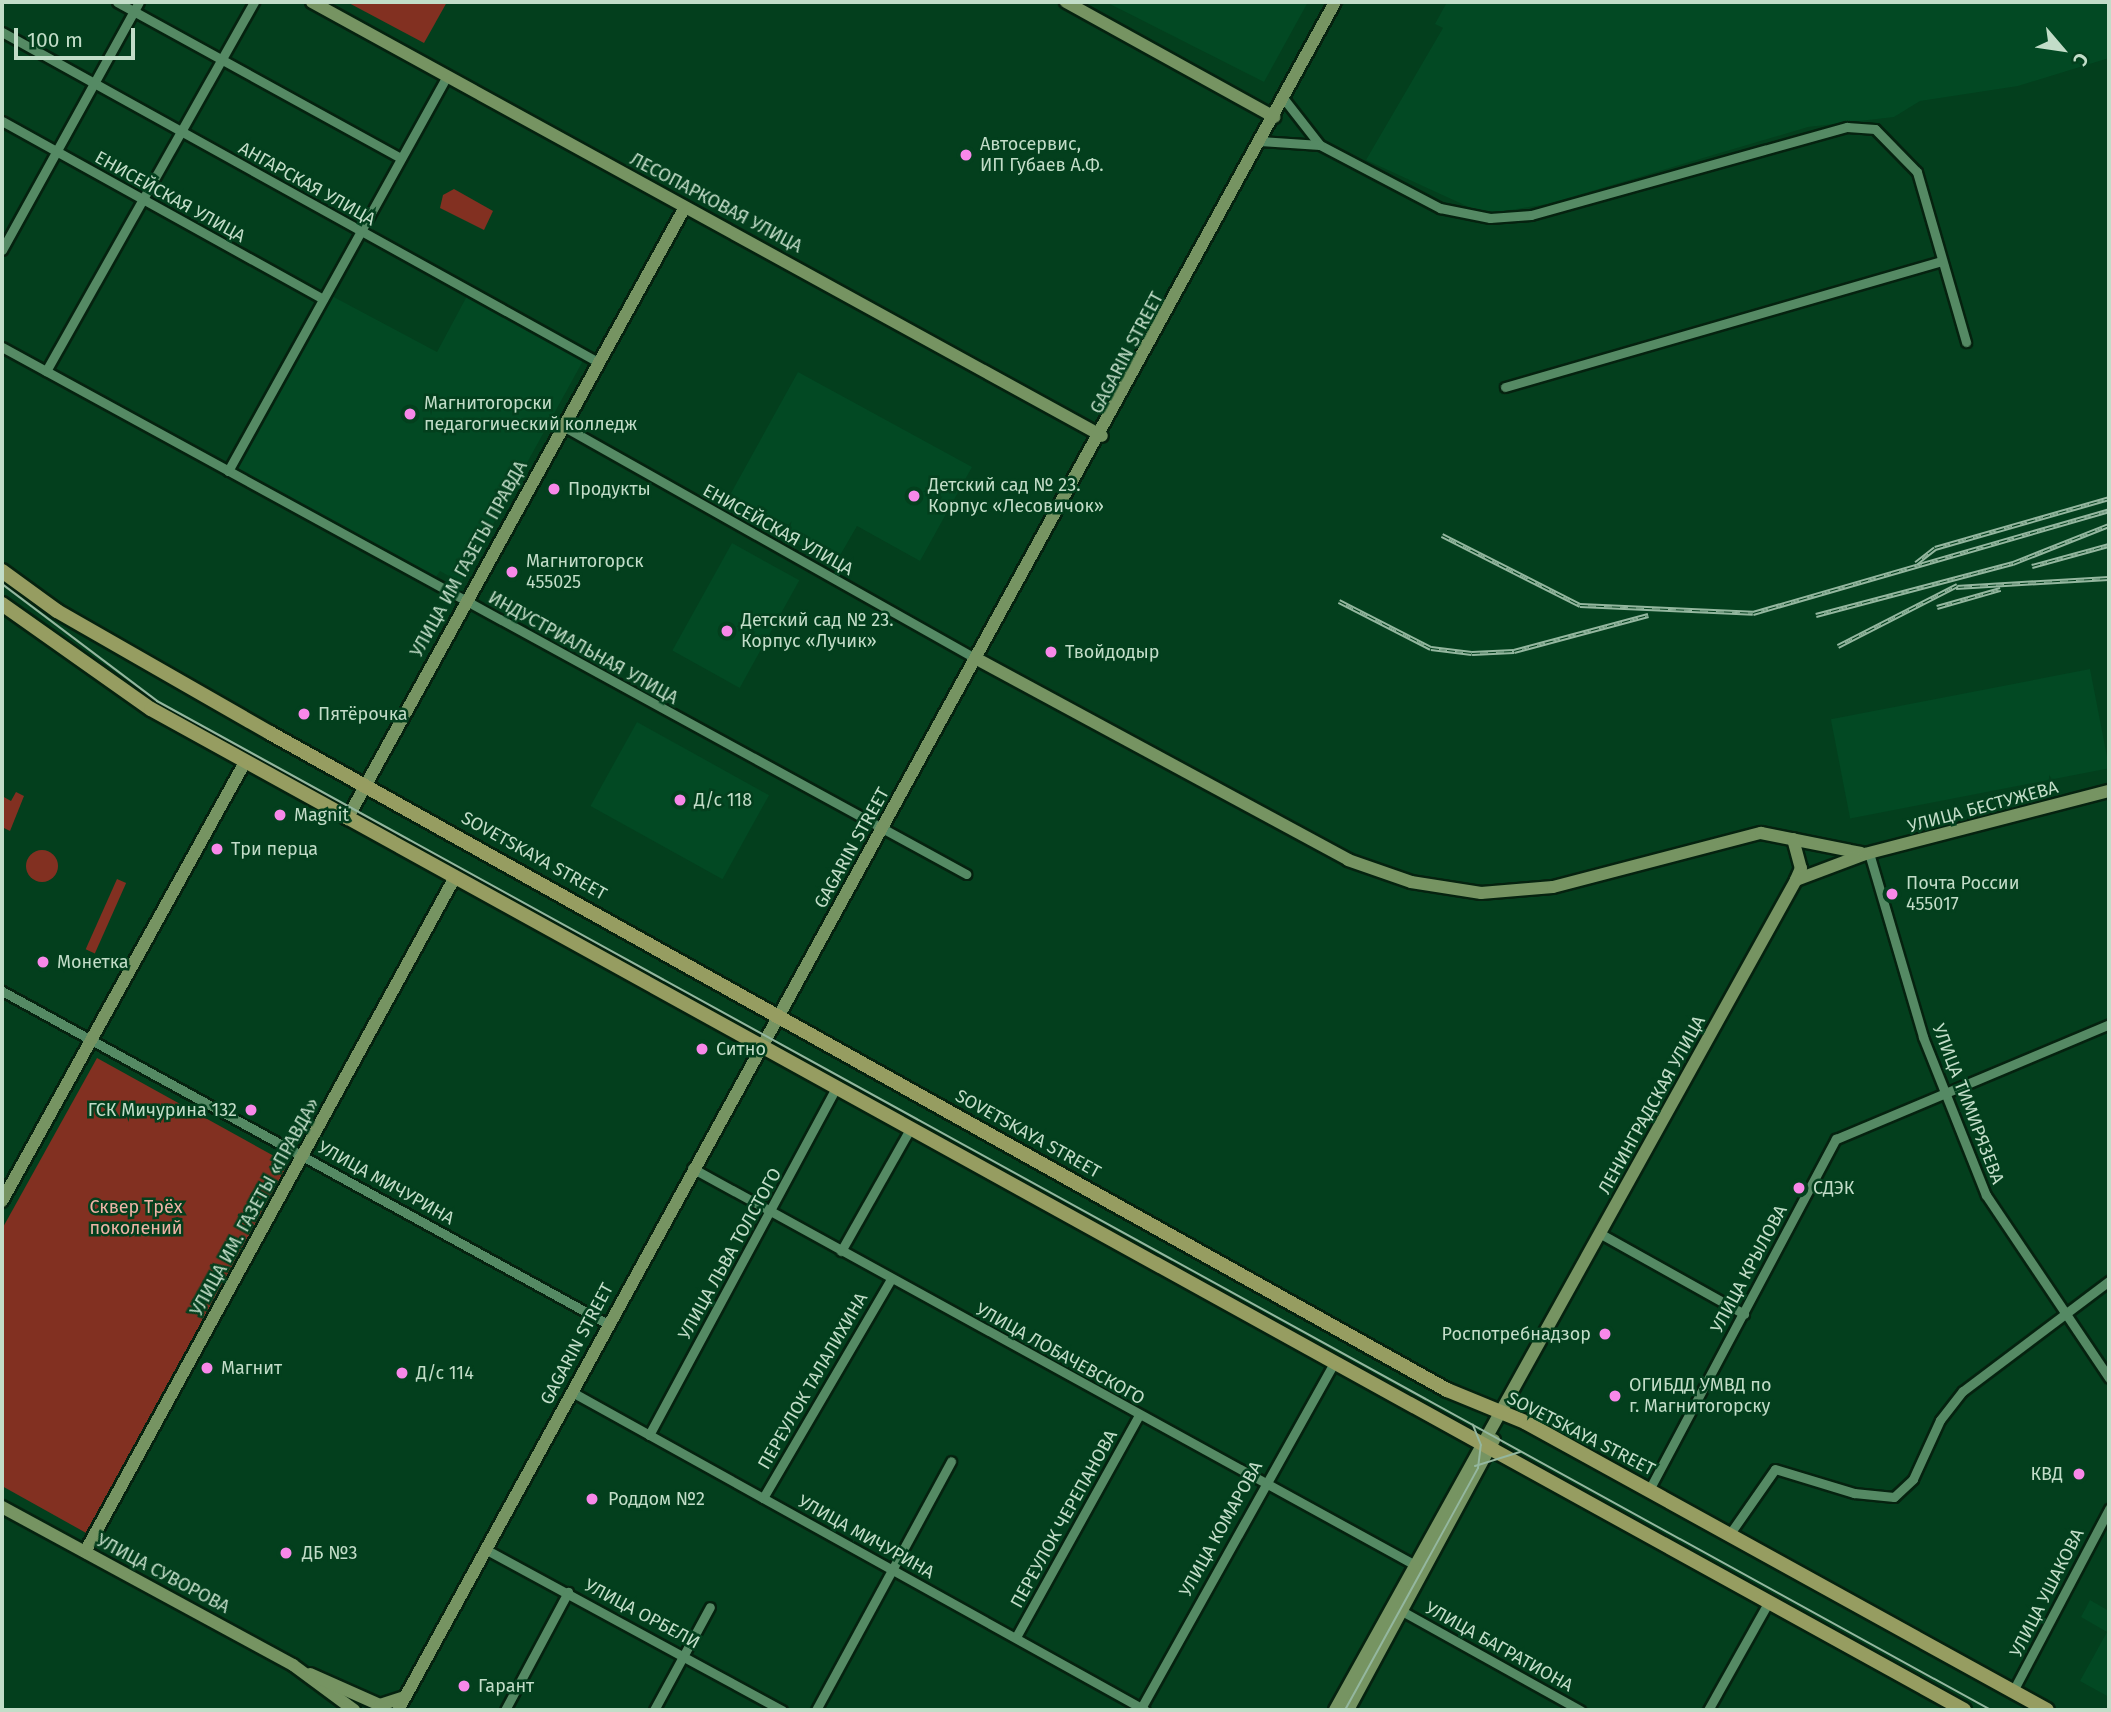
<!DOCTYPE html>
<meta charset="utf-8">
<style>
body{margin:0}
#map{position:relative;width:2111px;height:1712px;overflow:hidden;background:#033f1d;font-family:"Fira Sans",sans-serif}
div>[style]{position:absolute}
.built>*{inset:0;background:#024923;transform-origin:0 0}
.green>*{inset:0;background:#823021;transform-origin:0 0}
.round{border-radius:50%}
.roads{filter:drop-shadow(2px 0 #05220f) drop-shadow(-2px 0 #05220f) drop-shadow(0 2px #05220f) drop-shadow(0 -2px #05220f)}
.street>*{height:9px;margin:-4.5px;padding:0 4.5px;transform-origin:4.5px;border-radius:4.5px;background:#558a64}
.secondary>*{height:12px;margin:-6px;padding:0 6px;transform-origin:6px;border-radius:6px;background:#769462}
.primary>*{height:14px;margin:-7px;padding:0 7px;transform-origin:7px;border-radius:7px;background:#969d61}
.tram>*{height:2px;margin:-1px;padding:0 1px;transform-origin:1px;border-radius:1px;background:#94b79f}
.rail>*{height:5px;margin-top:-2.5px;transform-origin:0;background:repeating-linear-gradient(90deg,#033f1d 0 8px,#94b79f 0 16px);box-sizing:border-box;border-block:2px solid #94b79f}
.dots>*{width:19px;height:19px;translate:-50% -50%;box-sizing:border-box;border:4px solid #033f1d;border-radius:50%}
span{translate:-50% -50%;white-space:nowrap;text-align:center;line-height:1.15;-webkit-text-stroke:5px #033f1d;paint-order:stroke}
.poi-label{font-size:18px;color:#c2ddc8}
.left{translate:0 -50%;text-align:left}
.right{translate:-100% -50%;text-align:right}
.street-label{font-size:18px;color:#c2ddc8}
.park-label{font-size:18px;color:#edb3a6}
.frame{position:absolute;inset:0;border:4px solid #c2ddc8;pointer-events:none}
.north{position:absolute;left:2027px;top:14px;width:70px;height:70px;-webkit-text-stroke:5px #033f1d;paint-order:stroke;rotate:119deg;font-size:19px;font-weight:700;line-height:28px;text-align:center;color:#c2ddc8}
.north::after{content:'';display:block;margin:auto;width:24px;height:32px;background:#c2ddc8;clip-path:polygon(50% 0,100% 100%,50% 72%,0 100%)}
.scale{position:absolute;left:14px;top:28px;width:121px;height:32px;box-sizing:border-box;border:4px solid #c2ddc8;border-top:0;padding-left:9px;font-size:21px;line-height:24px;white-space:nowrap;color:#c2ddc8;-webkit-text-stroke:5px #033f1d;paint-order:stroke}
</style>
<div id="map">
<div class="built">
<i style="clip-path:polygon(1106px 2px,1308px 2px,1264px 82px)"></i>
<i style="clip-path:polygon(1447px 2px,2109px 2px,2109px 58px,2018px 86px,1920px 101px,1894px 117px,1808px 127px,1548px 204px,1484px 214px,1366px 160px,1443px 28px,1435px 24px)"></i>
<i style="clip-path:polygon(330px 295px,437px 352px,467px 296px,584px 359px,461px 583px,440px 571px,436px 577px,236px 470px)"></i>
<i style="clip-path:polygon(798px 372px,972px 467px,920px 561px,857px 526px,835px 564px,725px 504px)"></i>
<i style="left:732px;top:543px;width:77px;height:123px;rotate:29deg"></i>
<i style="left:2090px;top:669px;width:101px;height:264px;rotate:79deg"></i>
<i style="left:637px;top:722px;width:151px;height:96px;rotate:29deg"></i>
<i style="clip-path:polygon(2090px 1600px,2109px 1611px,2109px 1697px,2080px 1681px,2107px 1632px,2081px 1617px)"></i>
</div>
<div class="green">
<i style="clip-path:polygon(347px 2px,447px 2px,424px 43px)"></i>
<i style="clip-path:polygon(454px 189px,493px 211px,484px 230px,440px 208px,443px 195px)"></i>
<i style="clip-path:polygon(16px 792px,24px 796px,10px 831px,2px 827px,2px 796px,11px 801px)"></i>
<i class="round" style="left:26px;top:850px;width:32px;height:32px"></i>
<i style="left:117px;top:879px;width:10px;height:77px;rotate:24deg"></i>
<i style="clip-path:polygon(97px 1058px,292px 1166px,88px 1534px,2px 1486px,2px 1229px)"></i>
</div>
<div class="roads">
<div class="street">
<i style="left:117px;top:2px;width:324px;rotate:28.8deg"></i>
<i style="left:2px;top:32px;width:681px;rotate:28.97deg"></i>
<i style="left:1284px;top:99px;width:58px;rotate:52deg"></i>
<i style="left:1320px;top:145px;width:136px;rotate:27.7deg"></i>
<i style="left:1440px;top:208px;width:51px;rotate:11.3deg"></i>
<i style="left:1490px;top:218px;width:41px;rotate:-4.2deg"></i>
<i style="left:1531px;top:215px;width:328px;rotate:-15.6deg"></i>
<i style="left:1847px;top:127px;width:28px;rotate:4deg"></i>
<i style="left:1875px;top:129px;width:60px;rotate:45.7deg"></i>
<i style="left:1917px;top:172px;width:177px;rotate:73.9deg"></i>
<i style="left:2px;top:121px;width:367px;rotate:29deg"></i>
<i style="left:1260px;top:141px;width:60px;rotate:3.8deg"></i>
<i style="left:2px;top:250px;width:283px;rotate:-61.1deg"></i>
<i style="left:2px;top:347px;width:1099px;rotate:28.66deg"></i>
<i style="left:46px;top:371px;width:424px;rotate:-60.6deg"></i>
<i style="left:1505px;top:387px;width:454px;rotate:-16.1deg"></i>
<i style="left:563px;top:426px;width:475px;rotate:29.4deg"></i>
<i style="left:228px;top:471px;width:450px;rotate:-61deg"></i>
<i style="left:1869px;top:853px;width:192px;rotate:73.6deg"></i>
<i style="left:1923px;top:1037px;width:170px;rotate:68.3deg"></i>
<i style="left:1986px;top:1195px;width:220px;rotate:56.1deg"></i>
<i style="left:2px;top:991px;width:691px;rotate:28.79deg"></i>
<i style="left:692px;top:1168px;width:825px;rotate:28.77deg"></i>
<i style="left:1601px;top:1234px;width:164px;rotate:29.2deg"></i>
<i style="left:841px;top:1251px;width:140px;rotate:-60.5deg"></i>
<i style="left:572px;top:1392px;width:655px;rotate:29.03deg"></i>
<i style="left:649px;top:1435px;width:394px;rotate:-61.7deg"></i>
<i style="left:1649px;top:1490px;width:398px;rotate:-62deg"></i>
<i style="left:1836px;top:1139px;width:296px;rotate:-22.8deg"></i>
<i style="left:763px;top:1498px;width:254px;rotate:-59.7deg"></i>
<i style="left:1729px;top:1535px;width:80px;rotate:-55.1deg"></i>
<i style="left:1775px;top:1469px;width:83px;rotate:16.9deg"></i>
<i style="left:1854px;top:1493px;width:40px;rotate:5.7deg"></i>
<i style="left:1894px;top:1497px;width:26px;rotate:-43deg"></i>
<i style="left:1913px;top:1479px;width:65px;rotate:-65.4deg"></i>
<i style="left:1940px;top:1420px;width:37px;rotate:-52deg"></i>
<i style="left:1963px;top:1391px;width:183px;rotate:-37deg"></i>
<i style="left:485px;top:1549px;width:338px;rotate:28.5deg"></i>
<i style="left:1402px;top:1611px;width:204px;rotate:29.1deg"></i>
<i style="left:1016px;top:1637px;width:254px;rotate:-61deg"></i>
<i style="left:2013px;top:1691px;width:206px;rotate:-62.2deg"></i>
<i style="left:505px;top:1710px;width:134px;rotate:-61.9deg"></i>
<i style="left:654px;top:1710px;width:117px;rotate:-61.5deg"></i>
<i style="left:816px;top:1710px;width:283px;rotate:-61.5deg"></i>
<i style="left:1140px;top:1710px;width:395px;rotate:-60.8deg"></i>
<i style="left:1708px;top:1710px;width:123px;rotate:-60.7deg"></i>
</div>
<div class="secondary">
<i style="left:312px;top:2px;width:901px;rotate:28.78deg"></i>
<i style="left:1066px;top:2px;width:238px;rotate:28.9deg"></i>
<i style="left:977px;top:659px;width:422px;rotate:28.4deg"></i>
<i style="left:1348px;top:860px;width:67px;rotate:19.2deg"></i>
<i style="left:1411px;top:882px;width:71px;rotate:8.9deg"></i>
<i style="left:1481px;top:893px;width:72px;rotate:-4.8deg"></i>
<i style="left:1553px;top:887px;width:215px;rotate:-14.6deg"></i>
<i style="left:1761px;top:833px;width:102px;rotate:11.3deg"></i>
<i style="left:347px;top:819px;width:699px;rotate:-61.09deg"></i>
<i style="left:1793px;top:839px;width:30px;rotate:75deg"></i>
<i style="left:1801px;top:868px;width:13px;rotate:113deg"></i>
<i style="left:2px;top:1201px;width:502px;rotate:-61.03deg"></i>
<i style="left:2px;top:1507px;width:331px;rotate:28.5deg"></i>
<i style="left:293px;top:1665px;width:76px;rotate:36.4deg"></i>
<i style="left:85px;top:1552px;width:770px;rotate:-61.27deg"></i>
<i style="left:310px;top:1674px;width:77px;rotate:23.9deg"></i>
<i style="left:380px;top:1705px;width:26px;rotate:-18deg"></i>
<i style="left:398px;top:1710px;width:1948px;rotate:-61.25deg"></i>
<i style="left:1335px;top:1710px;width:949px;rotate:-60.95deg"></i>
<i style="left:1796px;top:880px;width:74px;rotate:-20.6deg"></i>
<i style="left:1865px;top:854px;width:252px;rotate:-14.5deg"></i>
<i style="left:1348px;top:1710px;width:307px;rotate:-61.6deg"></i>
</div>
<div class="primary">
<i style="left:2px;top:571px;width:68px;rotate:36deg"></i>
<i style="left:57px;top:611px;width:245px;rotate:29.8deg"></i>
<i style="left:270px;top:733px;width:1348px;rotate:29.17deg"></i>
<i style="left:1447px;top:1390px;width:84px;rotate:22.3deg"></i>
<i style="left:1525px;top:1422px;width:596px;rotate:28.89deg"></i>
<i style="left:2px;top:604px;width:182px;rotate:35.2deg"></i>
<i style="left:151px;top:709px;width:2071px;rotate:28.9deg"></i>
</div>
</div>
<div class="tram">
<i style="left:2px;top:584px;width:194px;rotate:37deg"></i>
<i style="left:157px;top:701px;width:2093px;rotate:28.82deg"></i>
<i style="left:1475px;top:1466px;width:47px;rotate:-17.3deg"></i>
<i style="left:1345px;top:1710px;width:276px;rotate:-61.2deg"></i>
<i style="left:1478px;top:1468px;width:23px;rotate:-83deg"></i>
<i style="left:1481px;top:1445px;width:22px;rotate:-112deg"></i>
</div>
<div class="rail">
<i style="left:1442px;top:535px;width:155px;rotate:26.9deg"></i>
<i style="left:1580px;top:605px;width:173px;rotate:2.6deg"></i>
<i style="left:1753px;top:613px;width:371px;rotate:-16.1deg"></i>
<i style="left:1916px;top:563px;width:24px;rotate:-38deg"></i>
<i style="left:1935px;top:548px;width:181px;rotate:-16deg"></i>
<i style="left:2032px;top:566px;width:80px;rotate:-15.3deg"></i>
<i style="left:1956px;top:587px;width:153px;rotate:-3.4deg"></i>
<i style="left:1339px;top:601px;width:103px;rotate:27.1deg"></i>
<i style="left:1431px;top:648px;width:41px;rotate:7deg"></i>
<i style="left:1472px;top:653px;width:42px;rotate:-2.7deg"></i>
<i style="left:1514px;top:651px;width:139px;rotate:-15deg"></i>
<i style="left:1937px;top:607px;width:66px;rotate:-15.9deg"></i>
<i style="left:1816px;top:615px;width:204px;rotate:-14.8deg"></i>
<i style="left:2013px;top:563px;width:103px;rotate:-21.6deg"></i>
<i style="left:1838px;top:646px;width:134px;rotate:-27.1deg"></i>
</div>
<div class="dots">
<i style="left:966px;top:155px;background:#f888e9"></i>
<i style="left:410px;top:414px;background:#f888e9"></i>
<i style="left:554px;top:489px;background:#f888e9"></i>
<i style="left:914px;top:496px;background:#f888e9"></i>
<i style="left:512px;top:572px;background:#f888e9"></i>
<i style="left:727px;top:631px;background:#f888e9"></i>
<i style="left:1051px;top:652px;background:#f888e9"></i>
<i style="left:304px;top:714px;background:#f888e9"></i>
<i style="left:680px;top:800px;background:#f888e9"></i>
<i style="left:280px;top:815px;background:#f888e9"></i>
<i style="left:217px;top:849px;background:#f888e9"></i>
<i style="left:1892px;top:894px;background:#f888e9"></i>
<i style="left:43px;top:962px;background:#f888e9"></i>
<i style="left:702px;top:1049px;background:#f888e9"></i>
<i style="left:251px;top:1110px;background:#f888e9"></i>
<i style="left:1799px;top:1188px;background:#f888e9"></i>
<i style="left:1605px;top:1334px;background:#f888e9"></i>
<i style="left:207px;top:1368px;background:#f888e9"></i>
<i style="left:402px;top:1373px;background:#f888e9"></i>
<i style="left:1615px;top:1396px;background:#f888e9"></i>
<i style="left:2079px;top:1474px;background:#f888e9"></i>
<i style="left:592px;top:1499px;background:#f888e9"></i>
<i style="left:286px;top:1553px;background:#f888e9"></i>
<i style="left:464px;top:1686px;background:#f888e9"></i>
</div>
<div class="poi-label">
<span class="left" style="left:980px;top:155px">Автосервис,<br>ИП Губаев А.Ф.</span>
<span class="left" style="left:424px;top:414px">Магнитогорски<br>педагогический колледж</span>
<span class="left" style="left:928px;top:496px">Детский сад № 23.<br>Корпус «Лесовичок»</span>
<span class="left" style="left:568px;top:489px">Продукты</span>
<span class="left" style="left:526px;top:572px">Магнитогорск<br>455025</span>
<span class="left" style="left:741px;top:631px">Детский сад № 23.<br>Корпус «Лучик»</span>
<span class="left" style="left:1065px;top:652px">Твойдодыр</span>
<span class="left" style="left:318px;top:714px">Пятёрочка</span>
<span class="left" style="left:694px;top:800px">Д/с 118</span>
<span class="left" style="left:294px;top:815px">Magnit</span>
<span class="left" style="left:231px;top:849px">Три перца</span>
<span class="left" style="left:1906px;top:894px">Почта России<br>455017</span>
<span class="left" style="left:57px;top:962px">Монетка</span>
<span class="left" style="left:716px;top:1049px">Ситно</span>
<span class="right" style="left:237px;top:1110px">ГСК Мичурина 132</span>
<span class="left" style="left:1813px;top:1188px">СДЭК</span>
<span class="right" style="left:1591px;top:1334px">Роспотребнадзор</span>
<span class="left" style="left:221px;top:1368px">Магнит</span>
<span class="left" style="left:416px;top:1373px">Д/с 114</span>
<span class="left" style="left:1629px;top:1396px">ОГИБДД УМВД по<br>г. Магнитогорску</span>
<span class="right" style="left:2063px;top:1474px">КВД</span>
<span class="left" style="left:608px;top:1499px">Роддом №2</span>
<span class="left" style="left:302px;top:1553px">ДБ №3</span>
<span class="left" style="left:478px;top:1686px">Гарант</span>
</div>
<div class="street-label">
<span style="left:307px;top:184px;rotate:29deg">АНГАРСКАЯ УЛИЦА</span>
<span style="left:170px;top:197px;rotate:29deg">ЕНИСЕЙСКАЯ УЛИЦА</span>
<span style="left:716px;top:203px;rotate:28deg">ЛЕСОПАРКОВАЯ УЛИЦА</span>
<span style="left:1127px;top:353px;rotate:-62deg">GAGARIN STREET</span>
<span style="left:778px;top:530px;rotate:29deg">ЕНИСЕЙСКАЯ УЛИЦА</span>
<span style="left:469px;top:559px;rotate:-61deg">УЛИЦА ИМ ГАЗЕТЫ ПРАВДА</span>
<span style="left:583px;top:648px;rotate:29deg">ИНДУСТРИАЛЬНАЯ УЛИЦА</span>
<span style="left:1983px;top:807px;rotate:-15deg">УЛИЦА БЕСТУЖЕВА</span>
<span style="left:852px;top:848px;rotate:-61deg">GAGARIN STREET</span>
<span style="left:534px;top:856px;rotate:29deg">SOVETSKAYA STREET</span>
<span style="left:1968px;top:1104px;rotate:69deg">УЛИЦА ТИМИРЯЗЕВА</span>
<span style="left:1652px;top:1105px;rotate:-61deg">ЛЕНИНГРАДСКАЯ УЛИЦА</span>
<span style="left:1028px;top:1134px;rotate:29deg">SOVETSKAYA STREET</span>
<span style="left:386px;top:1183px;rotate:29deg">УЛИЦА МИЧУРИНА</span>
<span style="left:255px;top:1207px;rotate:-61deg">УЛИЦА ИМ. ГАЗЕТЫ «ПРАВДА»</span>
<span style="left:730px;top:1254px;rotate:-61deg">УЛИЦА ЛЬВА ТОЛСТОГО</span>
<span style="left:1749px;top:1269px;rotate:-62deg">УЛИЦА КРЫЛОВА</span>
<span style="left:577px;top:1344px;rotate:-62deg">GAGARIN STREET</span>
<span style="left:1060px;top:1354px;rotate:29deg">УЛИЦА ЛОБАЧЕВСКОГО</span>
<span style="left:813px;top:1381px;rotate:-60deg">ПЕРЕУЛОК ТАЛАЛИХИНА</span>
<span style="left:1581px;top:1434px;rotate:27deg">SOVETSKAYA STREET</span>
<span style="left:1064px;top:1519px;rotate:-61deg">ПЕРЕУЛОК ЧЕРЕПАНОВА</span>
<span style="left:1221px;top:1529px;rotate:-61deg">УЛИЦА КОМАРОВА</span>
<span style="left:866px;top:1537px;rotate:29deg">УЛИЦА МИЧУРИНА</span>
<span style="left:163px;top:1574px;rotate:28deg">УЛИЦА СУВОРОВА</span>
<span style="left:2047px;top:1593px;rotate:-63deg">УЛИЦА УШАКОВА</span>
<span style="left:642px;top:1614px;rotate:28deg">УЛИЦА ОРБЕЛИ</span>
<span style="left:1499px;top:1647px;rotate:29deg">УЛИЦА БАГРАТИОНА</span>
</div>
<div class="park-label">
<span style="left:136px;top:1218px">Сквер Трёх<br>поколений</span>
</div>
<div class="frame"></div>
<div class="north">С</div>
<div class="scale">100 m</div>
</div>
